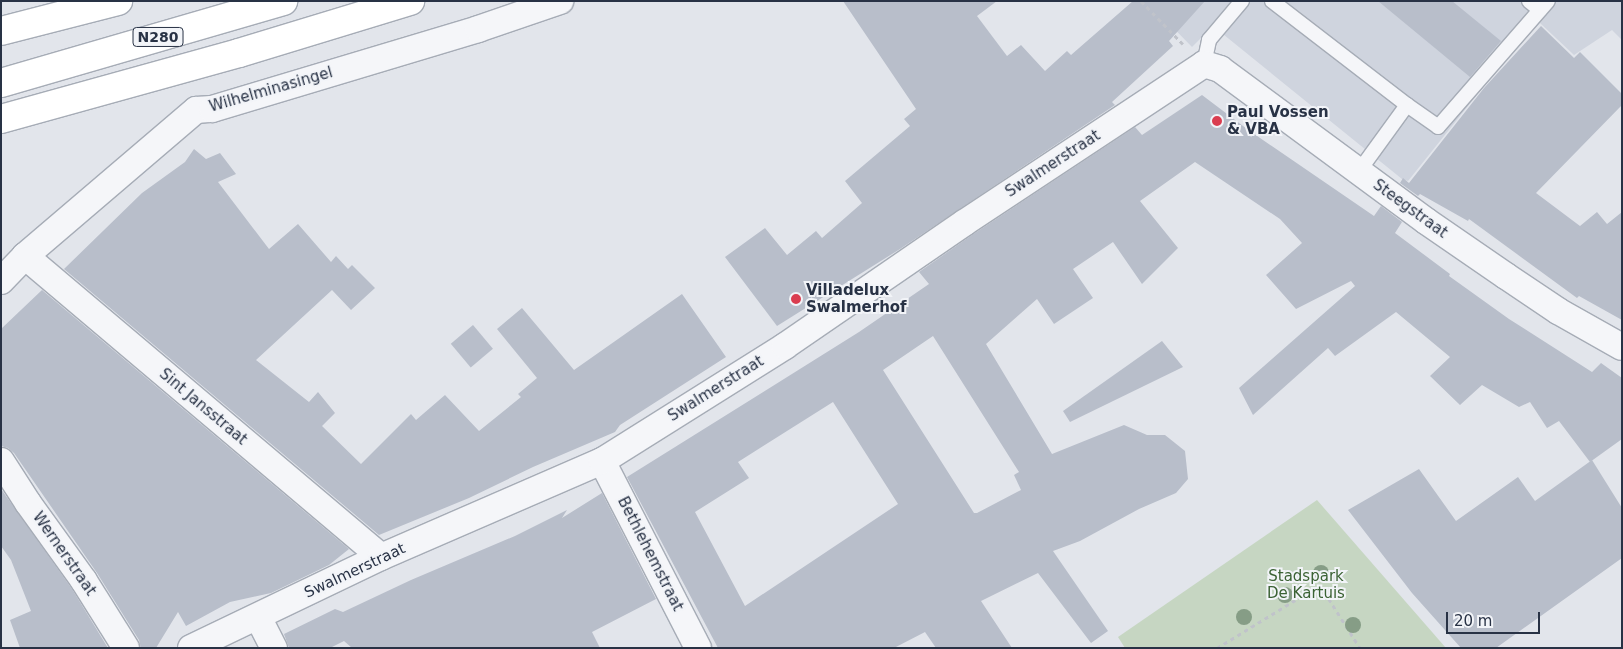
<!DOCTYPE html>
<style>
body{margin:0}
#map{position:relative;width:1623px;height:649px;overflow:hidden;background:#e2e5eb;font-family:"DejaVu Sans",sans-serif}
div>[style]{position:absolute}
.built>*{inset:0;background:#cfd4de}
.green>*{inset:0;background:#c6d6c2}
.building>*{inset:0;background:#b8beca;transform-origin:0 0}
.path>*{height:3px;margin-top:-1.5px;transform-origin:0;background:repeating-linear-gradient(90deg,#c0c3ca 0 4px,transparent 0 8px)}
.roads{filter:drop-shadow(1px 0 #a6acb6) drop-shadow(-1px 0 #a6acb6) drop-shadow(0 1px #a6acb6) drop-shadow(0 -1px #a6acb6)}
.lane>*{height:14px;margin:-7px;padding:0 7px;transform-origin:7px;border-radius:7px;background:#f5f6f9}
.street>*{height:26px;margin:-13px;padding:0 13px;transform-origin:13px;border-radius:13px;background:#f5f6f9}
.secondary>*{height:28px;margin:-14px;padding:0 14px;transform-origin:14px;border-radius:14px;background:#fff}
.primary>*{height:28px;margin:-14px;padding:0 14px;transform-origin:14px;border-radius:14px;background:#fff}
.trees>*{width:16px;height:16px;margin:-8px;border-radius:50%;background:#869d86}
.dots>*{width:14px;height:14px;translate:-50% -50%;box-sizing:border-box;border:2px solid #f2f4f8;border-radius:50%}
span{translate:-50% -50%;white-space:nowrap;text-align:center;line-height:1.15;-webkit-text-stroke:4px #f2f4f8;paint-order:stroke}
.shield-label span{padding:1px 4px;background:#f2f4f8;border:1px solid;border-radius:4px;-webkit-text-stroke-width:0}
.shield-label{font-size:14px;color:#283245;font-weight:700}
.street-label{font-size:15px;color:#283245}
.poi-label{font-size:15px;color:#283245;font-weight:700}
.left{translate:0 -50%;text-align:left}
.park-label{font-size:15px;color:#3b6234}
.frame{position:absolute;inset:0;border:2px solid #283245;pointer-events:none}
.scale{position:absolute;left:1446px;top:612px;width:94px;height:22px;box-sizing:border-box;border:2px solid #283245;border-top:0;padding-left:6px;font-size:15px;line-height:18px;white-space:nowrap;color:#283245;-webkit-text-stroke:4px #f2f4f8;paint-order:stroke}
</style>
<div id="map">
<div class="built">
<i style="clip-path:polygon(1147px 1px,1622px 1px,1622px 40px,1612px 30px,1574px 55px,1540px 23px,1512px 51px,1408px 181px,1402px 179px,1213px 26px,1192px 47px)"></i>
</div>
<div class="green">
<i style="clip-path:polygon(1317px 500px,1446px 648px,1125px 648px,1118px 637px)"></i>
</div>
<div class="building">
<i style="clip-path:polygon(843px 1px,997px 1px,977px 16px,1007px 56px,1021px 45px,1045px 71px,1067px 51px,1071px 55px,1133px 1px,1205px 1px,1169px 41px,1173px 46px,1112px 102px,1115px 105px,900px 249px,777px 326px,725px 257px,765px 228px,787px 255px,816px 231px,822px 238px,862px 203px,845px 181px,910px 126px,904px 119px,916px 109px)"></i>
<i style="clip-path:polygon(1378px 1px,1452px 1px,1501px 41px,1470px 77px)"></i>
<i style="clip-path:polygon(1541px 26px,1574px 58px,1580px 52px,1622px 94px,1622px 105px,1536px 193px,1580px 226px,1597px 212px,1607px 224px,1622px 212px,1622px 320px,1579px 296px,1577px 298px,1469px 219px,1468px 221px,1420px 194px,1418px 196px,1400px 183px,1403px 178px,1409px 183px,1484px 88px)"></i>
<i style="clip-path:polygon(evenodd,1202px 95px,1247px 129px,1374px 216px,1381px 206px,1402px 222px,1395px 233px,1450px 274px,1449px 276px,1509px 319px,1592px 372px,1601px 363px,1622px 378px,1622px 439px,1590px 462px,1559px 421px,1547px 428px,1530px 402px,1519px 407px,1482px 385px,1460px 405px,1430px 376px,1450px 357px,1396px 312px,1335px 356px,1328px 348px,1253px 415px,1239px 388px,1355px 286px,1351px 281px,1296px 309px,1266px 275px,1302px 243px,1280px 219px,1195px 162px,1140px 201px,1178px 248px,1142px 284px,1113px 242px,1073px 269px,1093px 298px,1054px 324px,1037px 299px,986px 344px,1052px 454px,1124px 425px,1147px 435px,1165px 435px,1185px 451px,1188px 479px,1176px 493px,1139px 509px,1080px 541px,1053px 551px,1108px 631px,1091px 643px,1038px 573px,981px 601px,1012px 648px,936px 648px,925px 632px,894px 648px,718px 648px,627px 477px,859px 332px,929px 284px,919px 272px,972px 235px,1135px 127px,1142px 135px,1202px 95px,933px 336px,1019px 472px,1014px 475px,1021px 490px,977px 513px,974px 513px,883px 370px,933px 336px,1202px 95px,833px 402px,898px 504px,745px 606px,695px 512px,749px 478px,738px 462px,833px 402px)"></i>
<i style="clip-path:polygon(194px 149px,206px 159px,220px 153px,236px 174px,218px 182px,269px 249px,298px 224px,331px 262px,336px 256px,348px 269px,352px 265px,375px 288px,351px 310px,332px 290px,256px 360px,309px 402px,318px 392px,335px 413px,322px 426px,361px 464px,411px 414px,416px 420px,445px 395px,479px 431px,521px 397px,518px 394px,537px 378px,497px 329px,522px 308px,574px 370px,682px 294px,726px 357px,620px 425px,615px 432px,533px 467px,469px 498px,379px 535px,64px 269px,142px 193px,185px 162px)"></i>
<i style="clip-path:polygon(42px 290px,349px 549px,329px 565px,271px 593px,230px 602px,186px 626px,178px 612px,156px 648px,141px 648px,139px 640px,97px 573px,14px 453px,8px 448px,1px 446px,1px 329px)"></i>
<i style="left:473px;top:325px;width:31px;height:29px;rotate:50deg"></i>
<i style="clip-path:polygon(1162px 341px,1183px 367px,1070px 422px,1063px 411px)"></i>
<i style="clip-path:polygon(1592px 460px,1622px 508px,1622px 558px,1496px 648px,1461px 648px,1412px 593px,1348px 510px,1419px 469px,1456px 521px,1518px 477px,1535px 501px)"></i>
<i style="clip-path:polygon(1px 489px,72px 589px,108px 648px,20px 648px,10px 620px,31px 611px,11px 560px,1px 546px)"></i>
<i style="clip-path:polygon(602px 493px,656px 599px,592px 632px,600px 648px,352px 648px,344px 641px,330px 648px,289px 648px,284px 634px,335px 609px,343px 612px,411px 580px,515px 536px,567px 510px,562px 518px)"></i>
</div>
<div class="path">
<i style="left:1141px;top:1px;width:60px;rotate:45.7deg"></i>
<i style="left:1217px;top:648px;width:121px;rotate:-31.5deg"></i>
<i style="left:1320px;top:585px;width:75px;rotate:57.6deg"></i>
</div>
<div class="roads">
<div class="lane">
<i style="left:1272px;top:1px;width:170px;rotate:37.6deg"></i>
<i style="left:1407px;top:105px;width:82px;rotate:126deg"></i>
<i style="left:1529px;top:1px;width:14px;rotate:39deg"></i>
<i style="left:1204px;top:64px;width:25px;rotate:-78deg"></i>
<i style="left:1209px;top:40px;width:51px;rotate:-49.8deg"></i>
<i style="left:1407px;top:105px;width:38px;rotate:35deg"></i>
<i style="left:1438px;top:127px;width:167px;rotate:-48.9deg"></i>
</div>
<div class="street">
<i style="left:25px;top:256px;width:466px;rotate:40.2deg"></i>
<i style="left:1px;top:281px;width:35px;rotate:-46deg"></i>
<i style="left:25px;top:256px;width:225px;rotate:-40.5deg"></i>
<i style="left:196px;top:110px;width:16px;rotate:-4deg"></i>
<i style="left:212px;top:109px;width:278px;rotate:-16.7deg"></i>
<i style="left:478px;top:29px;width:87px;rotate:-18.9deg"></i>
<i style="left:1px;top:461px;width:50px;rotate:57.3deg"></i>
<i style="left:28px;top:503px;width:96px;rotate:54.3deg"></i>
<i style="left:84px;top:581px;width:79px;rotate:57.9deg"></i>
<i style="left:602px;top:461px;width:210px;rotate:62.8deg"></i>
<i style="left:258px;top:617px;width:35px;rotate:63deg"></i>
<i style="left:191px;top:648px;width:211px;rotate:-25.6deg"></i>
<i style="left:381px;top:557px;width:241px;rotate:-23.5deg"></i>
<i style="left:602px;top:461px;width:216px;rotate:-32.1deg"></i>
<i style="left:785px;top:346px;width:217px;rotate:-34.5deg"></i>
<i style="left:964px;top:223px;width:288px;rotate:-33.5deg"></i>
<i style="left:1204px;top:64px;width:17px;rotate:17deg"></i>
<i style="left:1220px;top:69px;width:256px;rotate:36.4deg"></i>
<i style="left:1426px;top:221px;width:97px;rotate:34.5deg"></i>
<i style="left:1506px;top:276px;width:63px;rotate:33.9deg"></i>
<i style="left:1558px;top:311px;width:73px;rotate:29.4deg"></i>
</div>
<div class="secondary">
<i style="left:1px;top:31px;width:121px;rotate:-14.4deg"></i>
<i style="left:1px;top:119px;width:247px;rotate:-15.5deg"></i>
<i style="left:239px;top:53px;width:179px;rotate:-16.9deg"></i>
</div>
<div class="primary">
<i style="left:1px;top:83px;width:294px;rotate:-16.2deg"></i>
</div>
</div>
<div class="trees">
<i style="left:1321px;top:573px"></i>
<i style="left:1285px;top:595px"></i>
<i style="left:1244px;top:617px"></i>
<i style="left:1353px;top:625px"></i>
</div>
<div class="dots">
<i style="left:1217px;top:121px;background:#da3d50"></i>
<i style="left:796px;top:299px;background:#da3d50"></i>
</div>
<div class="shield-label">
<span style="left:158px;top:37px">N280</span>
</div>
<div class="street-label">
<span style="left:271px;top:90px;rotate:-16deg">Wilhelminasingel</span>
<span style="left:1053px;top:164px;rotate:-33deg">Swalmerstraat</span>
<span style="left:1410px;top:209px;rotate:36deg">Steegstraat</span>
<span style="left:716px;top:389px;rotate:-32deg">Swalmerstraat</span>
<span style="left:203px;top:407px;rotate:40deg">Sint Jansstraat</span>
<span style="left:64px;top:554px;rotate:55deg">Wernerstraat</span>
<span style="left:650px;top:554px;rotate:63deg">Bethlehemstraat</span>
<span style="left:355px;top:571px;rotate:-25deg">Swalmerstraat</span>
</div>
<div class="poi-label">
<span class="left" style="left:1227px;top:121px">Paul Vossen<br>&amp; VBA</span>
<span class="left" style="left:806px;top:299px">Villadelux<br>Swalmerhof</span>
</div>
<div class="park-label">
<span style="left:1306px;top:585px">Stadspark<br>De Kartuis</span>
</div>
<div class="frame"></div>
<div class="scale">20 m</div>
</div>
